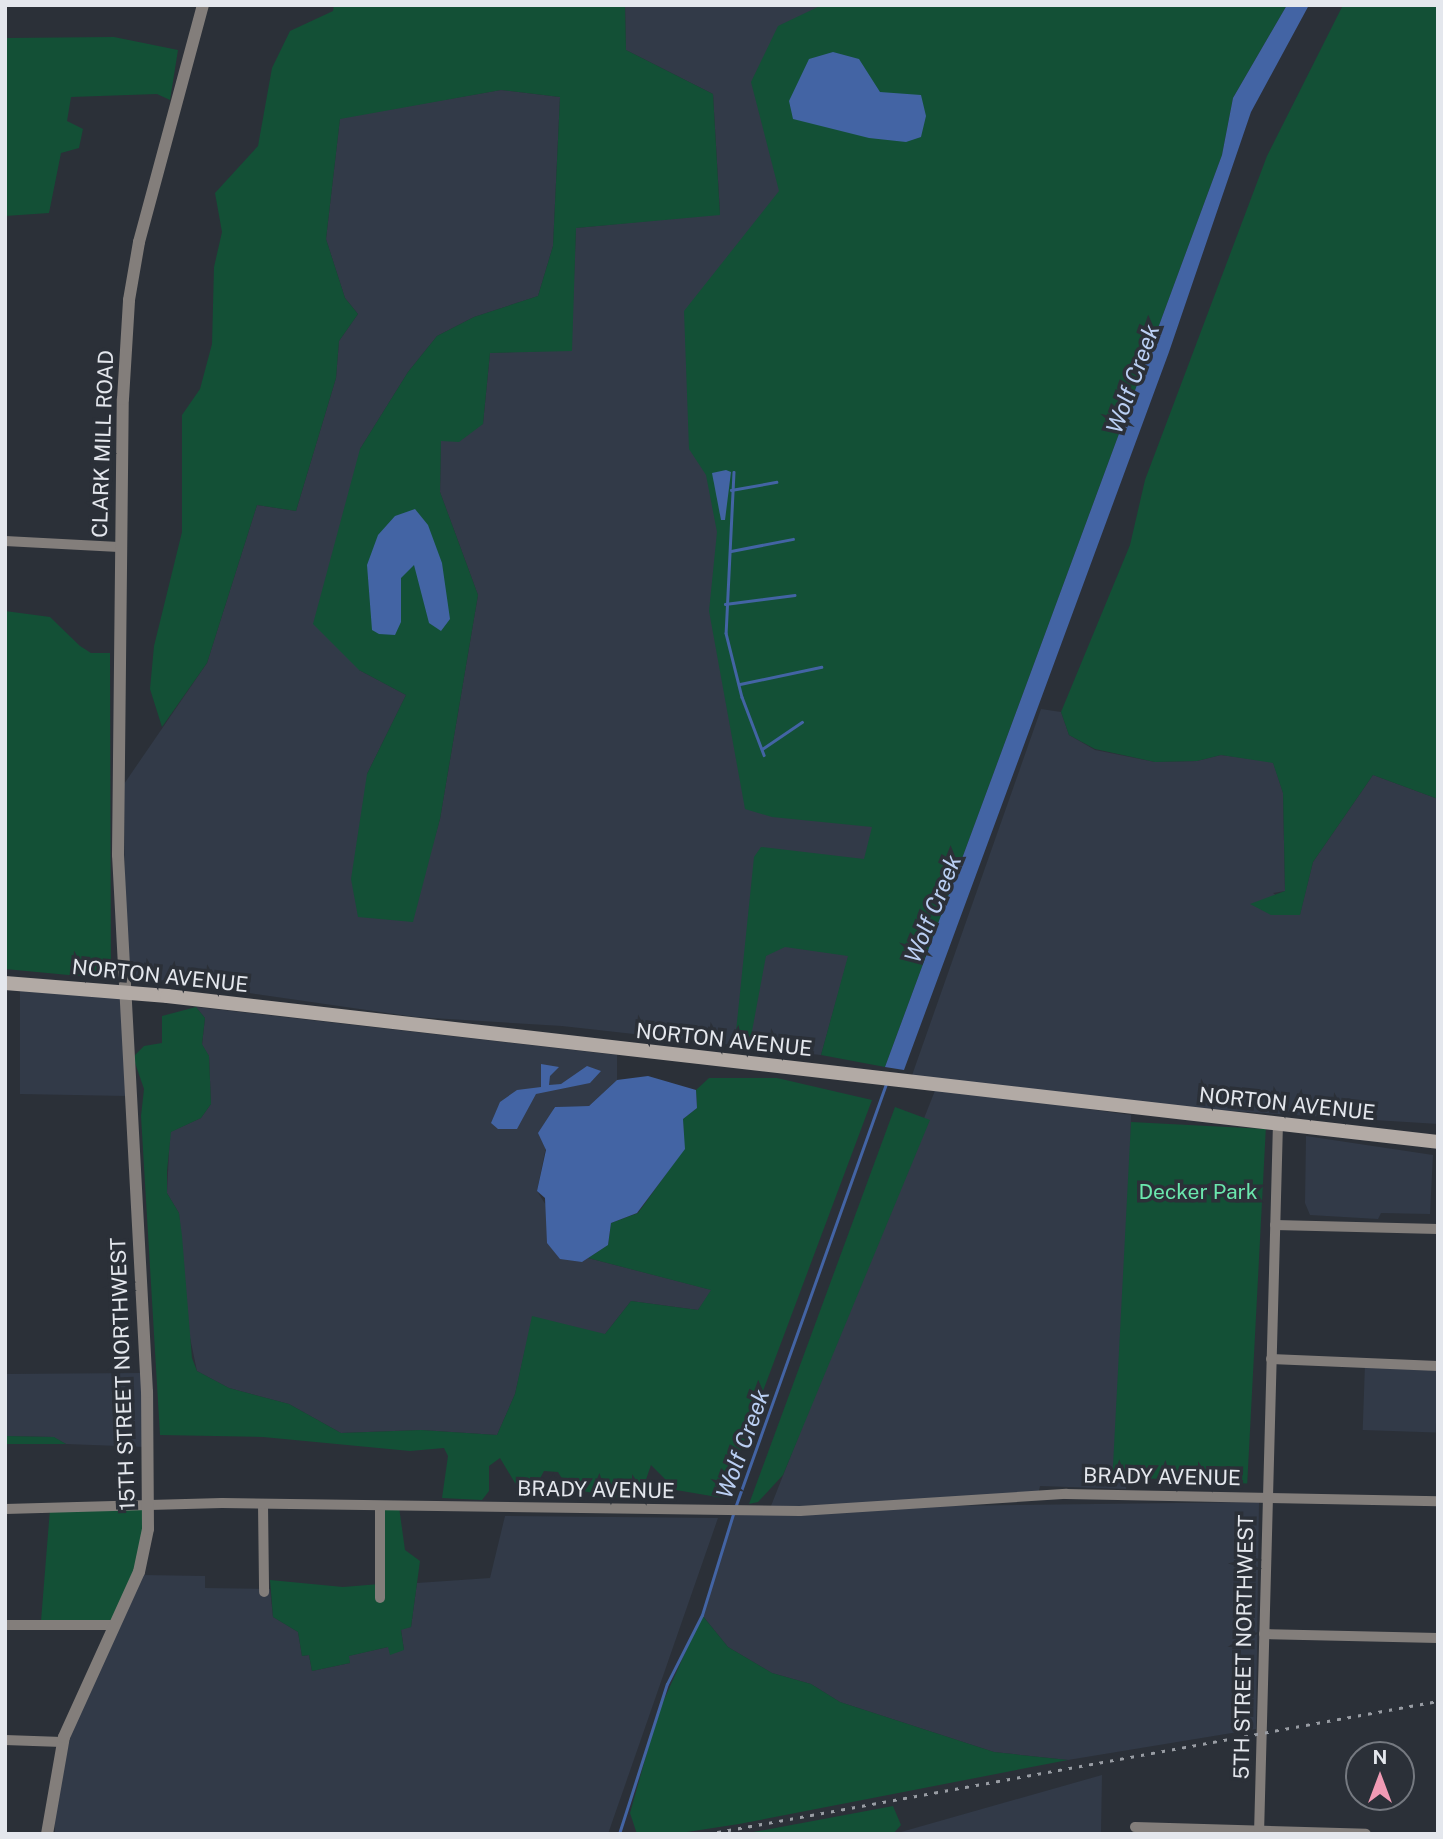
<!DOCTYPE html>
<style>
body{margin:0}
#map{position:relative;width:1443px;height:1839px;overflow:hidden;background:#2b3038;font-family:"Public Sans",sans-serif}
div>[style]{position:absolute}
.built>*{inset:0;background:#323a48;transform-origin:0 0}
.green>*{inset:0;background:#135036;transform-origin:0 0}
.water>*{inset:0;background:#4364a4}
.stream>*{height:2.5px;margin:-1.25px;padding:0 1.25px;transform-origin:1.25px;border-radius:1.25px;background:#4364a4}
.minor>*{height:10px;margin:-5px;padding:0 5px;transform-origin:5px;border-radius:5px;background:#837e7b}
.tertiary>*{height:12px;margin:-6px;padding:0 6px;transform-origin:6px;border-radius:6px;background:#837e7b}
.secondary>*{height:14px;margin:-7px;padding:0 7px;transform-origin:7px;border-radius:7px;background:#b2aaa5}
.rail>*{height:2.5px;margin-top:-1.25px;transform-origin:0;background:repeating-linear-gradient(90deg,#989ca3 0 3.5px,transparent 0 10.5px)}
span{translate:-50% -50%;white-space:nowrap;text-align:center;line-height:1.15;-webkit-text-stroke:7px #2b3038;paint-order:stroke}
.street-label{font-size:21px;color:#e4e7ed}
.park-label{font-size:21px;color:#6ae7ad}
.water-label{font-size:23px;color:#bacff3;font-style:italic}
.frame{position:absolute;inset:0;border:7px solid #e4e7ed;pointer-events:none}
.north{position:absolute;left:1345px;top:1741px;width:70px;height:70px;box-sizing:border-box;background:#2b3038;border:2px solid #757980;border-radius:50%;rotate:0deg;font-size:19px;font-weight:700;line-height:28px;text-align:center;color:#e4e7ed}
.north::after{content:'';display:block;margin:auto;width:24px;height:32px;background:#f09ab4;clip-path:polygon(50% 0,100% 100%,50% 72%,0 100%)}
</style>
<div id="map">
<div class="built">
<i style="clip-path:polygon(625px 5px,945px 5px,824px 530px,845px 717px,895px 815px,871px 876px,821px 1055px,562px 1026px,415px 1017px,132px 976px,125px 948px,124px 784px,207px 663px,257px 505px,296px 511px,336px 378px,339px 341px,358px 314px,345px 298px,326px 239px,340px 118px,501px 90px,560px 97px,553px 246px,538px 296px,474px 317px,437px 336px,408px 372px,360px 449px,359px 670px,406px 695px,367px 774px,426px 868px,440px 819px,478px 595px,440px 492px,441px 441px,483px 424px,490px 353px,571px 350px,576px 228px,720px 214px,713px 94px,626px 50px)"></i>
<i style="clip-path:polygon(1041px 709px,1061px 712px,1069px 735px,1095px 750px,1155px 762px,1197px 761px,1221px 755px,1273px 762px,1283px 793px,1285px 891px,1273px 893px,1300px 914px,1313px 862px,1373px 775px,1438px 799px,1438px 1124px,1087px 1102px,910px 1081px)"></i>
<i style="clip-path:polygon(20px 987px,120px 994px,127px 1096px,20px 1094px)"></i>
<i style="clip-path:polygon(196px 1007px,617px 1055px,617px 1080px,589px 1106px,554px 1107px,537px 1191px,582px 1262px,588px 1258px,712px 1290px,698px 1310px,631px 1301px,605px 1334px,525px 1350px,515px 1394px,497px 1435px,421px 1430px,341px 1433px,289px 1404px,229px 1388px,197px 1371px,184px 1309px,179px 1213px,167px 1193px,170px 1132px,201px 1118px,211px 1104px,209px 1056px,202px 1045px,205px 1018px)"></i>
<i style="clip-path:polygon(936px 1088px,1131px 1115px,1126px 1489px,1040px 1486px,1038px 1495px,769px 1511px)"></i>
<i style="clip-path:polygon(1306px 1136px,1433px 1155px,1430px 1214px,1381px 1213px,1378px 1219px,1310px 1215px,1305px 1203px)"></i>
<i style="left:1365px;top:1364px;width:73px;height:66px;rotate:2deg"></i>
<i style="clip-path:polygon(142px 1373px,146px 1447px,66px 1444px,53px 1437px,5px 1436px,5px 1374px)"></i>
<i style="clip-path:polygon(1259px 1502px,1256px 1729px,1068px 1760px,994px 1752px,840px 1702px,811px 1684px,772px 1673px,728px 1647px,702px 1615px,733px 1515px,940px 1506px)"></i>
<i style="clip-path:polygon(505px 1516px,718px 1518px,608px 1834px,55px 1834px,54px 1799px,72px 1732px,142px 1575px,205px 1576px,205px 1588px,270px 1589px,273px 1617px,298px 1632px,302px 1656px,309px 1655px,312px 1671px,350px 1663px,348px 1656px,388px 1647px,404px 1650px,401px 1629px,411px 1627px,417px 1583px,490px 1578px)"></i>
<i style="clip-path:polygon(1102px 1775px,1101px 1834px,894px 1834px,1021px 1798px)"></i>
</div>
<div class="green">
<i style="clip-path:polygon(334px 5px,625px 5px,626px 50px,713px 94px,720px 215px,576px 228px,572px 351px,490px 353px,483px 424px,459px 442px,441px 441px,440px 492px,478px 595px,440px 819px,413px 922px,358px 917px,351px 879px,367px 774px,406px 695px,359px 670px,313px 624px,360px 449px,408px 372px,437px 336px,474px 317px,538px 296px,553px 246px,560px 97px,501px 90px,340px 119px,326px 239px,345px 298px,358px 314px,339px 341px,336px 378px,296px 511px,257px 505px,207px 663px,162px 727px,150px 689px,154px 646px,182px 532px,182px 415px,200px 389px,212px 344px,214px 267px,222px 232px,215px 193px,258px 146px,272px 68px,290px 31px,333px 11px)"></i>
<i style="clip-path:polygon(822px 5px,1287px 5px,1233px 98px,1222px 155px,885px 1067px,821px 1055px,848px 956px,785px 947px,766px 956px,750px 1042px,735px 1041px,754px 857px,761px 847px,864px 859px,872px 827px,772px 817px,745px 809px,709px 611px,717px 532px,706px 475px,689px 449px,684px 311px,779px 191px,751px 82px,778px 26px)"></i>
<i style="clip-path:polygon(1343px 5px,1438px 5px,1438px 799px,1373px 775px,1313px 862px,1300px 915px,1271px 915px,1250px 904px,1285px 891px,1283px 793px,1273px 763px,1221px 755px,1197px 761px,1155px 762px,1095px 749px,1069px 735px,1061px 712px,1130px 545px,1145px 480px,1267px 156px)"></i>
<i style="clip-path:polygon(5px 32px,7px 38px,114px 37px,178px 50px,170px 100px,157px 94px,71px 97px,67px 121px,83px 129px,79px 148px,61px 153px,49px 213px,5px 216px)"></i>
<i style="clip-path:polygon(5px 611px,50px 617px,80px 646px,91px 653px,110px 653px,111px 979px,5px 969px)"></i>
<i style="clip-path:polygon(196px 1007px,205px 1018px,202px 1044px,209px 1056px,211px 1104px,201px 1118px,171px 1132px,167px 1171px,167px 1193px,179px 1213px,182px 1236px,192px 1358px,197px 1371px,229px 1388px,289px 1404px,341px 1433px,421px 1430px,497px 1435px,515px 1394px,532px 1316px,605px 1334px,631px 1301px,698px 1310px,711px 1290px,588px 1258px,608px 1245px,611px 1223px,638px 1213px,684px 1149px,683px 1119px,697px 1108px,696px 1090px,709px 1078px,777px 1078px,872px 1100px,723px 1498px,676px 1490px,651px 1465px,641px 1494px,629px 1500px,583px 1491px,564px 1482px,558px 1472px,544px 1471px,537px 1484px,524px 1488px,515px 1483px,500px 1458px,489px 1466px,489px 1491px,482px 1500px,442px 1498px,448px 1456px,444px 1448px,410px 1451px,263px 1437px,160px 1435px,141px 1116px,144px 1089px,133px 1057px,144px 1046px,162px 1043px,162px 1016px)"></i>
<i style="clip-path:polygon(895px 1107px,930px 1120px,783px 1475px,758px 1502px,749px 1504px)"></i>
<i style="left:1131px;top:1122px;width:135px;height:355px;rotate:3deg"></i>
<i style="clip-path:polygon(5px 1436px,54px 1437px,66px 1444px,5px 1444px)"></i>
<i style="clip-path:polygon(380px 1507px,399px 1507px,405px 1550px,420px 1561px,411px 1627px,401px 1630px,404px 1650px,390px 1655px,388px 1647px,349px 1656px,350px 1663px,312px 1671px,309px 1655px,302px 1656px,298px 1632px,273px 1617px,270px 1580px,343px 1587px,380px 1584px)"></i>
<i style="clip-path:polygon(50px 1509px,146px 1509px,141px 1553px,114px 1623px,41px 1621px)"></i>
<i style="clip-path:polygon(702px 1615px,728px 1647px,772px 1673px,811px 1684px,840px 1702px,994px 1752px,1068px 1760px,739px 1824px,674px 1834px,637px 1834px,630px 1813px,658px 1713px)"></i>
<i style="clip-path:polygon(893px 1806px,901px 1825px,893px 1834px,743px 1834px)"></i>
</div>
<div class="water">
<i style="clip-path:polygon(1287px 5px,1309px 5px,1251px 112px,1169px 352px,904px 1070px,885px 1067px,1222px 155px,1233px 98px)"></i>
<i style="clip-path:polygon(833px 52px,859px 59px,880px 92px,921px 95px,926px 116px,921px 137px,906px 142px,869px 138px,793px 119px,789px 101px,809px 59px)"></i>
<i style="clip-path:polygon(726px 470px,731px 472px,725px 520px,721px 520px,712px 473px)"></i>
<i style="clip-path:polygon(415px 509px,428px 525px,442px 563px,450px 619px,441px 631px,429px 623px,414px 565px,401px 578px,401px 622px,395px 635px,379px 634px,372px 630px,367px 565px,378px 535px,395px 516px)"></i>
<i style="clip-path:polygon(541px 1064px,559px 1067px,550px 1076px,549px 1085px,561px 1084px,587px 1066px,601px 1071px,590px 1083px,536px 1094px,517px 1129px,498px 1129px,491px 1123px,500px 1102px,517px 1090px,541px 1087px)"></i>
<i style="clip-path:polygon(648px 1076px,696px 1090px,697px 1108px,683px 1119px,685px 1149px,637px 1213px,611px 1223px,608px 1245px,582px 1262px,560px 1259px,547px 1243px,545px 1198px,537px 1191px,546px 1150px,538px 1133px,555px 1107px,589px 1106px,617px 1080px)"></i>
</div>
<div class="stream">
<i style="left:734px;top:472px;width:161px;rotate:92.8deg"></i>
<i style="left:726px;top:633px;width:66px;rotate:76deg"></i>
<i style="left:742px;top:697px;width:62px;rotate:69.2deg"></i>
<i style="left:731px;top:490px;width:46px;rotate:-10.1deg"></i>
<i style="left:731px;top:551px;width:63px;rotate:-11deg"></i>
<i style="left:725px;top:604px;width:70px;rotate:-7.4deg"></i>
<i style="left:740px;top:684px;width:83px;rotate:-11.9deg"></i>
<i style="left:762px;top:749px;width:48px;rotate:-34deg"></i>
<i style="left:735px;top:1508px;width:452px;rotate:-70.4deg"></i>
<i style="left:619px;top:1834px;width:157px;rotate:-72.3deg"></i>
<i style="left:667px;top:1684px;width:77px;rotate:-63.1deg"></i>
<i style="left:702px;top:1615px;width:106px;rotate:-72.9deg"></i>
</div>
<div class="minor">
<i style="left:5px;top:541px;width:114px;rotate:3deg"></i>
<i style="left:1275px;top:1225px;width:163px;rotate:1.4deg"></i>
<i style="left:1271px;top:1359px;width:167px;rotate:2.4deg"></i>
<i style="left:263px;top:1504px;width:88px;rotate:89.3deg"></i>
<i style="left:380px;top:1507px;width:91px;rotate:90deg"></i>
<i style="left:5px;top:1509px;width:217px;rotate:-1.6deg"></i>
<i style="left:222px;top:1503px;width:578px;rotate:0.79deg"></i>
<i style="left:800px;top:1511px;width:267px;rotate:-3.7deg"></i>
<i style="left:1066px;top:1494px;width:372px;rotate:1.1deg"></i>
<i style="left:5px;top:1625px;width:109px"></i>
<i style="left:1264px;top:1634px;width:174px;rotate:1.3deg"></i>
<i style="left:5px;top:1740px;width:57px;rotate:2deg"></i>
<i style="left:1135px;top:1827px;width:231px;rotate:1.7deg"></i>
<i style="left:1259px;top:1834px;width:710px;rotate:-88.47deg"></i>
</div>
<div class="tertiary">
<i style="left:47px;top:1834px;width:98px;rotate:-80.1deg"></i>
<i style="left:64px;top:1737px;width:181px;rotate:-65.6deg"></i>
<i style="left:139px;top:1572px;width:44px;rotate:-78.2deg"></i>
<i style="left:148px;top:1529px;width:137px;rotate:-90.4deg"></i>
<i style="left:147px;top:1392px;width:538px;rotate:-93.09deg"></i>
<i style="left:118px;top:855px;width:456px;rotate:-89.4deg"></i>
<i style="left:123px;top:399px;width:99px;rotate:-86.5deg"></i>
<i style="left:129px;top:300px;width:59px;rotate:-80.2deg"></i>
<i style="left:139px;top:242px;width:245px;rotate:-74.9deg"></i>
</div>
<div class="secondary">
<i style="left:5px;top:983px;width:163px;rotate:4.6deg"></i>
<i style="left:167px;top:996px;width:1279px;rotate:6.55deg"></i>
</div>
<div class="rail">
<i style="left:707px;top:1834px;width:743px;rotate:-10.31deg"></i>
</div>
<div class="street-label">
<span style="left:103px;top:444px;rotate:-88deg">CLARK MILL ROAD</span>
<span style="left:160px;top:976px;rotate:6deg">NORTON AVENUE</span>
<span style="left:724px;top:1040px;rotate:6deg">NORTON AVENUE</span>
<span style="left:1287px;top:1104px;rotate:6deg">NORTON AVENUE</span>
<span style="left:123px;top:1374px;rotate:-92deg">15TH STREET NORTHWEST</span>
<span style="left:1162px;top:1477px;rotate:1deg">BRADY AVENUE</span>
<span style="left:596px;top:1490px;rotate:1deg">BRADY AVENUE</span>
<span style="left:1244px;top:1647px;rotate:-89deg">5TH STREET NORTHWEST</span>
</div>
<div class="park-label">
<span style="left:1198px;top:1192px">Decker Park</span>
</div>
<div class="water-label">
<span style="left:1133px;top:379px;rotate:-70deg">Wolf Creek</span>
<span style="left:933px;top:909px;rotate:-68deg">Wolf Creek</span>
<span style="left:743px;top:1444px;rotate:-70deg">Wolf Creek</span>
</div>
<div class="frame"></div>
<div class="north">N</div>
</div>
